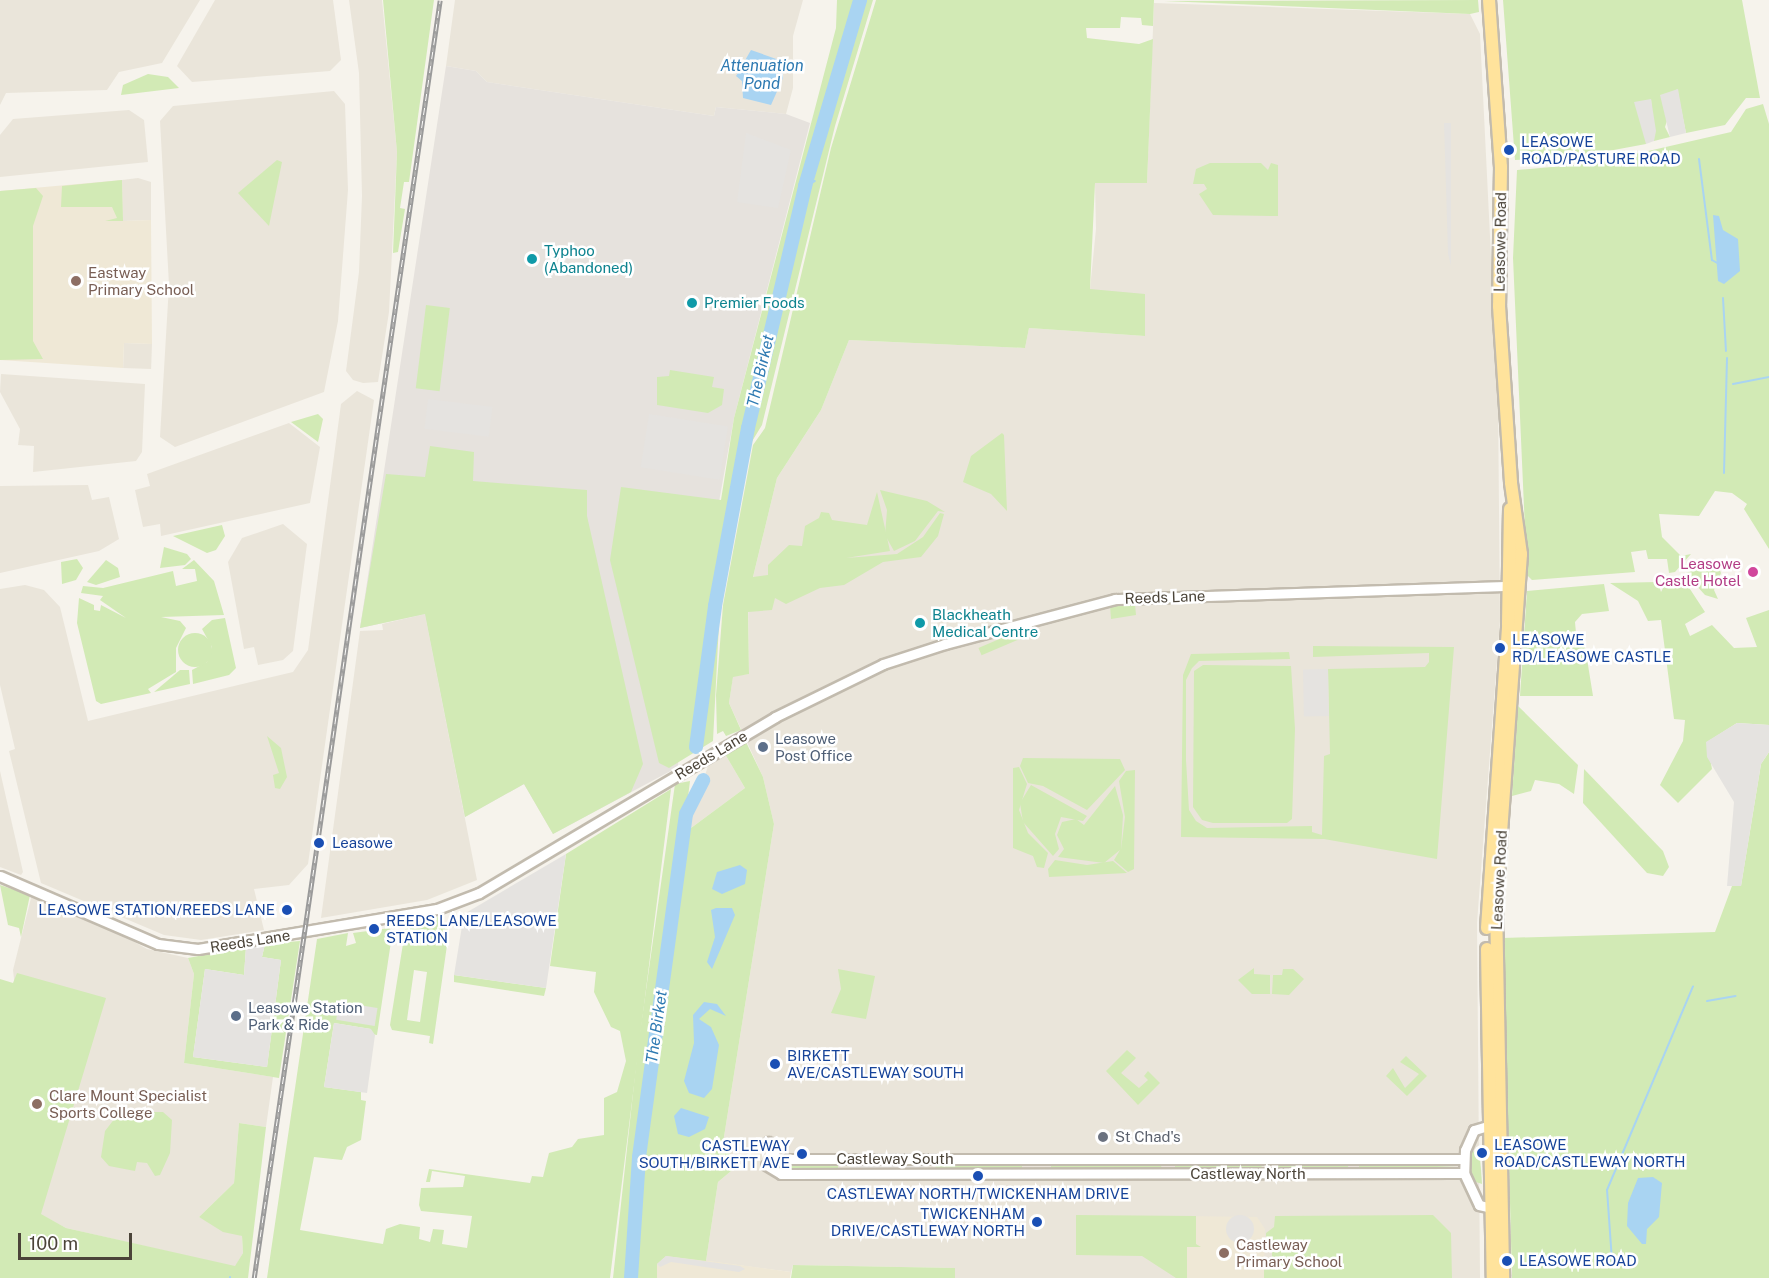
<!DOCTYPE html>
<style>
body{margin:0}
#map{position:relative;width:1769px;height:1278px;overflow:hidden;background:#f6f3ec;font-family:"Public Sans",sans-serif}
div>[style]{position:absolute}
.residential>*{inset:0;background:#eae5da;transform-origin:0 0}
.industrial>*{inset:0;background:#e6e2dd}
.education>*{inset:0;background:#efe8d6}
.green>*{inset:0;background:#d2eab5;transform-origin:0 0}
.round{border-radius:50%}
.parking>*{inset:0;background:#e5e3e0;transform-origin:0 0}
.water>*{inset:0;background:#a9d4f2}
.stream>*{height:2px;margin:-1px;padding:0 1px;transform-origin:1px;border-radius:1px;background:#a9d4f2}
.river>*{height:14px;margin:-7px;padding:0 7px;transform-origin:7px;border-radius:7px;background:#a9d4f2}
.roads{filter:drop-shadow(2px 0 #c2bbae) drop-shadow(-2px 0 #c2bbae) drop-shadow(0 2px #c2bbae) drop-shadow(0 -2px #c2bbae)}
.minor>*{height:9px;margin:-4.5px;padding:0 4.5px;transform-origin:4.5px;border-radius:4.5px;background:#fff}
.major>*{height:12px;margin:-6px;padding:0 6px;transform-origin:6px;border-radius:6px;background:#ffe39c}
.rail>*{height:4.5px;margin-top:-2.25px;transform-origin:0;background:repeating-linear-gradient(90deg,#fff 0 7px,#9a9a9a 0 14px);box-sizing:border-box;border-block:2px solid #9a9a9a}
.dots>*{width:16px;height:16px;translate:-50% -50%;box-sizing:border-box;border:3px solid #fff;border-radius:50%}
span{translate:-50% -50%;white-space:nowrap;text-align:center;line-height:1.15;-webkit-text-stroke:5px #fff;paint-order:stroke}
.transit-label{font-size:15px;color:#164399}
.left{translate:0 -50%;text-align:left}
.right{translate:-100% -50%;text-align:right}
.street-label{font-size:15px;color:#4b4439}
.culture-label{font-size:15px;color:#0d838f}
.education-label{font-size:15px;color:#785e54}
.hotel-label{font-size:15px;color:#b23c85}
.service-label{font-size:15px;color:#4e5e75}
.worship-label{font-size:15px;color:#5b616d}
.water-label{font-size:16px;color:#2e7ab2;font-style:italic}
.scale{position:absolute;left:18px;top:1233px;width:114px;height:27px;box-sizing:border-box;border:3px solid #4b4439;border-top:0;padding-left:8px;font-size:18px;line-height:21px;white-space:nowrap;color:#4b4439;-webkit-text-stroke:4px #fff;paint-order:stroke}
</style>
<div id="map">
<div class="residential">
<i style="clip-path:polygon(0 0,200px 0,162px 63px,119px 72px,107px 90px,6px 93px,0 105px)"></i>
<i style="clip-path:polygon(215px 0,333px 0,341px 60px,330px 71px,192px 82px,177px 66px)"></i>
<i style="clip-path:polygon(349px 0,382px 0,397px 152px,389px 312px,378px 382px,363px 383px,353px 380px,346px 371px,359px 272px,362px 196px,359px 73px)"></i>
<i style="clip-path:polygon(455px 0,803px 0,793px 36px,793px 88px,786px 114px,716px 107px,714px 116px,487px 82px,476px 71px,446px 66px)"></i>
<i style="clip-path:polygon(1154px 3px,1470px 14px,1480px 34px,1498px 398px,1500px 621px,1477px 923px,1480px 1278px,955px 1278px,955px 1268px,793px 1265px,791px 1272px,706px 1261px,718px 1182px,737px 1166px,723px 1143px,774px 824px,763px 777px,729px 703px,733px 676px,749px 674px,748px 598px,777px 478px,821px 410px,849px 340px,1025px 348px,1029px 328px,1145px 336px,1090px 289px,1096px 229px,1095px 183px,1147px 183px)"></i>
<i style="clip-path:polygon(334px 91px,345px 104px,348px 190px,338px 321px,324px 392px,175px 447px,160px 437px,169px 285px,160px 121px,173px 106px)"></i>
<i style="clip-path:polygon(129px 110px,144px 120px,148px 162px,0 177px,0 135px,13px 119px)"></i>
<i style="clip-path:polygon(138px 178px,151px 182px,151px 220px,123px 221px,122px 180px)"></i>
<i style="left:124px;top:343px;width:28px;height:25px;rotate:2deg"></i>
<i style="clip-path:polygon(1px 374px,145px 384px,142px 452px,136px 461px,33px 472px,34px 446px,18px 445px,20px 429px,0 392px)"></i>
<i style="clip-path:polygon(357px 391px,374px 400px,308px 864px,289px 885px,254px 889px,264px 930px,201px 940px,164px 935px,41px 883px,9px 751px,15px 749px,0 685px,0 589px,25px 585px,44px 590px,60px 607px,88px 721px,293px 672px,308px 650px,341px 404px)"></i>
<i style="clip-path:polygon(289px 423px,320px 447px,310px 503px,161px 536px,160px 524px,143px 527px,135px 490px,150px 486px,147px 474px)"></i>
<i style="clip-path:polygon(88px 485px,92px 500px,109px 497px,119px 539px,99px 551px,0 573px,0 486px)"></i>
<i style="clip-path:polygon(283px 524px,307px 544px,293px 651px,283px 660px,258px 665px,254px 647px,244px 649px,228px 562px,242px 538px)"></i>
<i style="clip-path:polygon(425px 614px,477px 880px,427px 900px,321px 918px,360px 631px,383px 630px,382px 624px)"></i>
<i style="clip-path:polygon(725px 754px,745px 788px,687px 831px,708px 766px)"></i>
<i style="clip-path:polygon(0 771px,23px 872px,21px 875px,0 867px)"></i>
<i style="clip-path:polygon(32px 894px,92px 918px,147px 949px,188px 958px,194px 974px,184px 1063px,273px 1077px,266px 1127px,239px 1123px,234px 1183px,199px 1217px,242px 1236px,243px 1253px,235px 1267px,66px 1228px,40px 1214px,13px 970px)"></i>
</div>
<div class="industrial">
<i style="clip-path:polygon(446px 66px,476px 71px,487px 82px,714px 116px,716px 107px,786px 114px,810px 123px,734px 418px,680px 720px,678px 767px,553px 834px,524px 784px,465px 817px,425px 614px,360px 628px)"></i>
</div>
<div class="education">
<i style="clip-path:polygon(122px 180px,123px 221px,151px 220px,152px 344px,124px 343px,123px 368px,0 360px,0 191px)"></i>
<i style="clip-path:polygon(1184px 1216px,1257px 1217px,1265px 1229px,1264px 1278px,1183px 1278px)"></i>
<i style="clip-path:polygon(666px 1255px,791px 1272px,790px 1278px,655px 1278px,654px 1265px)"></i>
</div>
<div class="green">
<i style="clip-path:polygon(383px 0,434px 0,409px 182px,404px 182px,400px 208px,405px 209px,398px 252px,393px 253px,397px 152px)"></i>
<i style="clip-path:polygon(837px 0,873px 0,835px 126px,762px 425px,751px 443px,720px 604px,713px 741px,669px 768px,659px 763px,610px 560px,621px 487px,721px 500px,734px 418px,836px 28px)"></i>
<i style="clip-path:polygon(876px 0,1154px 0,1153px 26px,1142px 25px,1141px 18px,1121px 17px,1120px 28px,1086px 28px,1087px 38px,1139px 44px,1153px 39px,1147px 183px,1095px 183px,1090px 289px,1145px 294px,1145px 336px,1029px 328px,1025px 348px,849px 340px,821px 410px,777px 478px,753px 577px,768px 575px,768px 565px,789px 545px,802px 546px,805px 526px,819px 518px,821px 512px,829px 513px,832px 520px,867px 525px,877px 492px,890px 551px,846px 558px,897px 554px,923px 537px,940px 513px,944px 514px,938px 536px,921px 557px,883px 562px,844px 585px,820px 588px,786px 604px,775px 598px,772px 610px,748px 612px,749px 674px,733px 677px,729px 703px,741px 730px,726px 736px,723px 731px,717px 734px,716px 695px,723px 605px,753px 445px,765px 428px,831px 148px)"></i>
<i style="clip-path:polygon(1478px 0,1479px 12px,1470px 14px,1164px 1px)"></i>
<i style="clip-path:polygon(1503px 0,1742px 0,1760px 98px,1746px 98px,1725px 125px,1686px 133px,1677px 89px,1665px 127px,1670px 137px,1654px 141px,1651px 99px,1646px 144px,1576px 157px,1515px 160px)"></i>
<i style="clip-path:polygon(148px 74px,168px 77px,179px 88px,121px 95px,123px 85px)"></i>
<i style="clip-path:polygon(1763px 104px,1769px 124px,1769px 549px,1744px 509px,1747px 504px,1732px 493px,1715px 491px,1699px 516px,1659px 514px,1662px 537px,1681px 556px,1691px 554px,1675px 572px,1669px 573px,1667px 559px,1648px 559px,1646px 550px,1631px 552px,1635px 572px,1532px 580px,1527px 575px,1513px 258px,1517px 170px,1596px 163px,1731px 132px,1746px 109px)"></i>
<i style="clip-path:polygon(277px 160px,282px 162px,269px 226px,238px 193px)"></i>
<i style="clip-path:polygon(1210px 163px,1261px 163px,1268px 170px,1271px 163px,1278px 165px,1278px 216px,1213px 215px,1199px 194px,1207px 189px,1204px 184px,1193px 184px,1196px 169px)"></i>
<i style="clip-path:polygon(122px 180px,123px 221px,105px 221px,117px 218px,112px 207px,61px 207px,62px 186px)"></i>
<i style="clip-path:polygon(36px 188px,43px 196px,33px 226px,33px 341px,43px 359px,0 360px,0 191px)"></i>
<i style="left:426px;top:305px;width:24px;height:84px;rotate:7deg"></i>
<i style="clip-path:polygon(670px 370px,714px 377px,712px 387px,724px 389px,722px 405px,708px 413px,657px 405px,657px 377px,669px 376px)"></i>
<i style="clip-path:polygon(318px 414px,323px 419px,318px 442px,291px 422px)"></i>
<i style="clip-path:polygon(1002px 433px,1004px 435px,1007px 511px,991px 494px,963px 482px,971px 456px)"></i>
<i style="clip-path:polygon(430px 446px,474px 452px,473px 481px,587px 490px,587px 516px,643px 764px,631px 792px,553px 834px,524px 784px,465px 817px,425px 614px,360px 628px,386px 474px,425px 477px)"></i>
<i style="clip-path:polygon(880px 490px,927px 501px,945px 512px,938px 511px,915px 541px,894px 551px,885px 535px,887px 510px)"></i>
<i style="clip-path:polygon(222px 525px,225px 536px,216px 550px,207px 553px,173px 536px)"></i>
<i style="clip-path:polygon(164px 547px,187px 554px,191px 559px,185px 565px,160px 568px)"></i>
<i style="clip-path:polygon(77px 559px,83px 568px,76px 580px,62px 584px,61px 562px)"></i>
<i style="clip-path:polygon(106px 560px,118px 568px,120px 577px,96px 585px,87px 582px)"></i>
<i style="clip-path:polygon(194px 560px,214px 581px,224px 615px,161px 617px,180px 621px,186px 628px,176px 648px,176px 672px,148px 689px,151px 693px,101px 704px,96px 701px,77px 623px,79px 598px,94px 605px,94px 610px,100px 611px,101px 605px,126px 618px,100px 600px,103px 596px,81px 593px,83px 586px,103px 588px,173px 571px,176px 586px,197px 581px,195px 569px,182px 569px)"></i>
<i style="clip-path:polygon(1717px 563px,1721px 573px,1714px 590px,1718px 599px,1705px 595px,1685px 573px)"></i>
<i style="clip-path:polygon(1667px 580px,1688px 586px,1705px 612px,1685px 624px,1690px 636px,1712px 625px,1734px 648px,1757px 647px,1746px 618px,1769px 610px,1769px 725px,1737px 723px,1707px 742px,1712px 769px,1678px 803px,1660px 785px,1683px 741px,1685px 720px,1674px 719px,1661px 620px,1648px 621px,1638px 601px,1610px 583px,1658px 582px,1661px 592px)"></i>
<i style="clip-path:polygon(1604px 584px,1609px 611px,1582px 614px,1575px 622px,1576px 633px,1583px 634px,1593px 696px,1520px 696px,1527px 591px)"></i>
<i style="clip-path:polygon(1130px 601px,1135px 604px,1136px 615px,1111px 619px,1110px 605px)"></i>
<i style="clip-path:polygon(225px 618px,236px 668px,229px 675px,193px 684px,192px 670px,207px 662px,212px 647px,202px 629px,212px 620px)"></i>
<i style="left:1030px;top:626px;width:8px;height:56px;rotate:67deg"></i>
<i class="round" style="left:178px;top:633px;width:34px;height:34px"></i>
<i style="clip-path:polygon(1313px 646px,1454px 647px,1437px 859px,1324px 839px,1181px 837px,1183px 675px,1191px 654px,1289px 652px,1290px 659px,1199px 661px,1192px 668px,1186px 680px,1186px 760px,1189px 810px,1196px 821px,1207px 828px,1312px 826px,1312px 832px,1322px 835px,1324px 756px,1330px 754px,1328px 669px,1425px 667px,1429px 662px,1429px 653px,1313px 657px)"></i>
<i style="clip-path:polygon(1203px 665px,1291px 666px,1295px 729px,1292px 819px,1287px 823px,1213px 823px,1202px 820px,1193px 807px,1194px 671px)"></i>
<i style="clip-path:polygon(180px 670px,189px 670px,190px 684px,154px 692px)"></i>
<i style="clip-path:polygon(1518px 706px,1578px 765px,1574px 794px,1559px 784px,1535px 780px,1531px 791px,1512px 796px)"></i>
<i style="clip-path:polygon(267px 736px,281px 748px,287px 777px,280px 789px,275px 788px,273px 775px,279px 773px)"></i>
<i style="clip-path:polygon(746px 742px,763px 777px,774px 824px,723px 1143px,737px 1166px,718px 1182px,706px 1261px,666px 1256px,657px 1264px,657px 1278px,613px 1278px,638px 1047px,675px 784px,690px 781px,684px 829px,687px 831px,745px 788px,725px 754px)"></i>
<i style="clip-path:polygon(1769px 752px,1769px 1278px,1512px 1278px,1503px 938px,1715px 932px,1732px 886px,1741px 886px,1761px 764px)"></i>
<i style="clip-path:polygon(1023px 758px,1120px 759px,1125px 770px,1087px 810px,1043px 786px,1028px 783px,1020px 766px)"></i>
<i style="clip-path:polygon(1019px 767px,1027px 784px,1019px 810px,1028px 833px,1048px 853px,1044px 868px,1037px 867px,1033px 856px,1013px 848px,1013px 768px)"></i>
<i style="clip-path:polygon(1584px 769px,1663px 851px,1669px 867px,1663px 876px,1647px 873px,1583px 803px)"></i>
<i style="clip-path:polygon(1135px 770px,1134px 869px,1128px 872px,1114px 860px,1120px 850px,1104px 863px,1058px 857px,1064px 849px,1057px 835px,1062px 822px,1076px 819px,1084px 825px,1115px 786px,1123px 815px,1121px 850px,1125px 817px,1119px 781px,1126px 771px)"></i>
<i style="clip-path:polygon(1031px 785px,1087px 816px,1083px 821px,1061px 817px,1055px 834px,1059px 849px,1053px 856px,1023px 822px,1020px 803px)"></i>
<i style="clip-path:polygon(671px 789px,610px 1278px,267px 1278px,317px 939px,348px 933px,346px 946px,356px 943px,353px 933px,390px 928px,392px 935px,377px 1035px,371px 1034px,371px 1029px,334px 1023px,324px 1087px,361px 1092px,361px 1100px,366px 1101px,361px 1140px,347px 1147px,342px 1160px,314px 1157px,300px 1230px,383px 1244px,386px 1229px,400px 1224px,420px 1227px,419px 1239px,430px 1242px,433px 1229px,444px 1230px,442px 1244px,467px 1248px,472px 1216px,421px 1211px,419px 1205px,421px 1188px,463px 1187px,465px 1176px,432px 1171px,430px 1182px,426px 1182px,429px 1169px,530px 1183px,532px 1176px,543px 1177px,549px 1153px,572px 1147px,578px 1139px,604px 1135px,604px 1098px,617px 1092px,626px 1061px,620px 1031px,611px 1027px,594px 992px,596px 972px,550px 966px,566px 854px)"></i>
<i style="clip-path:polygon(1055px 860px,1087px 865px,1113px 861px,1127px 873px,1049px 877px,1048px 869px)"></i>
<i style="clip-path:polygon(0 885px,30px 895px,21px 937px,19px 928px,8px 925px)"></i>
<i style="clip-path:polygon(evenodd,438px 917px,449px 931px,433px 1044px,429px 1043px,430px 1036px,392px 1030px,390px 1025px,406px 925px,438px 917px,414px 970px,427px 972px,420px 1022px,407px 1020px,414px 970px)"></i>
<i style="clip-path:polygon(300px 941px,279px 1078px,184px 1063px,194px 974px,188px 958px,246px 947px,244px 975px,205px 969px,193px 1057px,267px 1067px,281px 960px,262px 957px,265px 944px)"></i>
<i style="clip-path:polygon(1254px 968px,1254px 974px,1270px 975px,1270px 994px,1252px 994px,1238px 980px)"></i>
<i style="clip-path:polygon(838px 969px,875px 976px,866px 1019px,831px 1013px,841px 989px)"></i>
<i style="clip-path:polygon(1283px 969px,1293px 969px,1304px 979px,1289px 995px,1272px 994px,1273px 975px,1282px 975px)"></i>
<i style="clip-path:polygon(17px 973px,106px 998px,41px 1214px,66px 1228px,235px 1266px,243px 1253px,242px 1236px,223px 1232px,199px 1217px,234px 1183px,239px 1123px,266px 1127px,248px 1278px,0 1278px,0 979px,13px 983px)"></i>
<i style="clip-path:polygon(454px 975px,546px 988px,544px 996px,454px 982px)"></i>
<i style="clip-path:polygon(1127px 1050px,1136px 1058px,1121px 1073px,1139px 1088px,1148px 1080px,1144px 1076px,1148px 1071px,1160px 1083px,1138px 1105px,1106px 1071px)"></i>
<i style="clip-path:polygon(1406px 1056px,1427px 1076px,1407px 1096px,1386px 1076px,1393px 1068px,1405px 1088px,1419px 1074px,1400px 1062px)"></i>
<i style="clip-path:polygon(122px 1109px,134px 1120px,145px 1118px,144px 1112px,163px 1112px,172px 1120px,170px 1153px,160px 1175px,155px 1176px,147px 1163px,137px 1162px,135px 1171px,109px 1166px,101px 1157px,105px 1131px)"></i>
<i style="clip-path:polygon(1479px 1150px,1481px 1169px,1482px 1184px,1470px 1180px,1468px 1161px,1471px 1152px)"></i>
<i style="clip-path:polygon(838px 1163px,838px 1170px,776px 1169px,775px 1164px)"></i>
<i style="clip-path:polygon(937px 1163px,1022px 1163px,1022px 1170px,935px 1169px)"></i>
<i style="clip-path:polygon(1051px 1163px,1160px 1164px,1162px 1168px,1051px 1171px)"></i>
<i style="clip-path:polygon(1175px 1163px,1261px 1163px,1262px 1169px,1175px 1170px)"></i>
<i style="clip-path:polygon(1277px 1163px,1346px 1163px,1349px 1165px,1346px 1170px,1277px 1171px)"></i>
<i style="clip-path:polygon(1359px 1163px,1453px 1163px,1456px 1166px,1359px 1171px)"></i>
<i style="clip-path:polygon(1076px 1215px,1196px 1216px,1196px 1244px,1201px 1247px,1187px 1247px,1187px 1278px,1176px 1278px,1142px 1256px,1076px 1255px)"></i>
<i style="clip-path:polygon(1433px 1215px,1451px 1233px,1452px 1278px,1264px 1278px,1264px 1261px,1272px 1260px,1272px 1244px,1266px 1245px,1266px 1233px,1274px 1227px,1275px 1216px)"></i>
<i style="clip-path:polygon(793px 1265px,955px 1268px,955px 1278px,791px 1278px)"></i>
</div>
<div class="parking">
<i style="clip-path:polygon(1678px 89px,1686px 133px,1670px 137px,1660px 95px)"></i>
<i style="clip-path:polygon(1651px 99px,1656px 131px,1654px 141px,1646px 144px,1634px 102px)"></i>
<i style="clip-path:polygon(1444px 123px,1451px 123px,1451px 266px,1448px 254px)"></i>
<i style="clip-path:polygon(746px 133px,791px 150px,778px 208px,737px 202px)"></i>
<i style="left:428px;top:399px;width:65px;height:30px;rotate:7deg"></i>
<i style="left:649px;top:414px;width:80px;height:54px;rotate:9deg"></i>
<i style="left:1328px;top:669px;width:47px;height:25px;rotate:89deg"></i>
<i style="clip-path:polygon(1737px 723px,1769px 725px,1769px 752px,1761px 764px,1741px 886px,1727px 886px,1734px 802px,1707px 757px,1706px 742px)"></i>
<i style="clip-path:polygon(566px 854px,546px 988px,454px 975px,464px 914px)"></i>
<i style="clip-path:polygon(265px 944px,262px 957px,281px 960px,267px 1067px,193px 1057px,205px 969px,244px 975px,246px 947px)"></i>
<i style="left:339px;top:1002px;width:39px;height:18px;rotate:9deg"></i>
<i style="clip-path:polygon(334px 1023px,371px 1029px,375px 1035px,367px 1093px,324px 1087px)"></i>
<i style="left:851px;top:1162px;width:73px;height:8px;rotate:1deg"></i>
<i class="round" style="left:1226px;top:1215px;width:28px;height:28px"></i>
<i style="clip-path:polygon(666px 1256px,740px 1266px,745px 1269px,739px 1272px,671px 1262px,660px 1267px,657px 1264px)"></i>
</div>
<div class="water">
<i style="clip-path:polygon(751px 50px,782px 61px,783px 78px,771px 105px,743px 98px,742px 81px,736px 76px)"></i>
<i style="clip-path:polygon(1713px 215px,1719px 216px,1723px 230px,1738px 239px,1740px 271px,1724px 284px,1718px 281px)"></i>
<i style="clip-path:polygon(740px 865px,747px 870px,745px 884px,722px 894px,712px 889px,717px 872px)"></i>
<i style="clip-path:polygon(716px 908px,732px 908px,735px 915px,712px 969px,707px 962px,715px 937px,711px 910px)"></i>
<i style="clip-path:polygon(704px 1002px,717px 1004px,726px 1016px,710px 1009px,699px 1019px,711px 1027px,719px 1045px,712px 1089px,704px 1098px,689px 1093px,684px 1081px,694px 1043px,693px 1015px)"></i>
<i style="clip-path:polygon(681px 1108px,709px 1117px,705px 1129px,689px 1137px,678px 1134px,674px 1116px)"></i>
<i style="clip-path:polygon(1653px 1177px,1662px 1183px,1659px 1217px,1647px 1229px,1646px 1244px,1642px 1244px,1627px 1226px,1628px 1203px,1638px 1178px)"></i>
</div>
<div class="stream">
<i style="left:1699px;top:159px;width:102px;rotate:82.7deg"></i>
<i style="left:1712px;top:260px;width:8px;rotate:30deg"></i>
<i style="left:805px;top:186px;width:11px;rotate:-27deg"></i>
<i style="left:1723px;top:298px;width:53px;rotate:86.8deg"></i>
<i style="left:1733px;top:384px;width:37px;rotate:-11deg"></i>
<i style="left:1724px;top:473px;width:115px;rotate:-88.5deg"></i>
<i style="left:1707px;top:1001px;width:29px;rotate:-10deg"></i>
<i style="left:1612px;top:1261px;width:71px;rotate:-94deg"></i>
<i style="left:1607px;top:1190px;width:221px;rotate:-67.1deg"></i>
<i style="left:230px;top:1278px;width:1px;rotate:-90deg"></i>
</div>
<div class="river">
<i style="left:696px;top:747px;width:142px;rotate:-82.3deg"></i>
<i style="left:715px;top:606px;width:181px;rotate:-79.5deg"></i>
<i style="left:748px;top:428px;width:249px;rotate:-76.7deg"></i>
<i style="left:805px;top:186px;width:194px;rotate:-73.5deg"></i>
<i style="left:631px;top:1278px;width:121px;rotate:-86.2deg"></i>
<i style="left:639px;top:1157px;width:346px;rotate:-82.2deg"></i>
<i style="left:686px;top:814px;width:38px;rotate:-63deg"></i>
</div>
<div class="roads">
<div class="minor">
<i style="left:0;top:876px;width:172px;rotate:23.3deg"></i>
<i style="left:158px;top:944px;width:40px;rotate:7.1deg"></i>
<i style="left:198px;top:949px;width:242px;rotate:-9.5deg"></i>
<i style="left:437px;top:909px;width:45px;rotate:-20.9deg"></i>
<i style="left:479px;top:893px;width:344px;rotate:-30.7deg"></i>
<i style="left:775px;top:717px;width:120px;rotate:-26.1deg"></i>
<i style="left:883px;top:664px;width:65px;rotate:-17.9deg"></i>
<i style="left:945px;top:644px;width:176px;rotate:-14.8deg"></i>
<i style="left:1115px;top:599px;width:400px;rotate:-1.9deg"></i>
<i style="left:1494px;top:1124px;width:21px;rotate:163deg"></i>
<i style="left:1474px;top:1130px;width:22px;rotate:114deg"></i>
<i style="left:1465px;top:1150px;width:23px;rotate:92deg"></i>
<i style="left:1464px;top:1173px;width:35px;rotate:65deg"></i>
<i style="left:1479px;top:1205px;width:17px;rotate:13deg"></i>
<i style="left:768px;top:1142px;width:19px;rotate:62deg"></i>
<i style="left:777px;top:1159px;width:686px"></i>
<i style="left:766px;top:1165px;width:17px;rotate:31deg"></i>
<i style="left:781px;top:1174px;width:683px;rotate:-0.08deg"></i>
</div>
<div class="major">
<i style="left:1489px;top:0;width:167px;rotate:85.9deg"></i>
<i style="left:1501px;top:167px;width:139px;rotate:90.8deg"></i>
<i style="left:1499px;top:306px;width:177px;rotate:86.1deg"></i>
<i style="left:1511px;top:483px;width:72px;rotate:82deg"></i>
<i style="left:1521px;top:554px;width:351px;rotate:94.1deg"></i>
<i style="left:1496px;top:904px;width:374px;rotate:88.9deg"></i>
<i style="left:1487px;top:928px;width:305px;rotate:-86deg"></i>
<i style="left:1508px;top:624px;width:115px;rotate:-89deg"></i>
<i style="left:1487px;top:949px;width:329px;rotate:89deg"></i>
</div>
</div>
<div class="rail">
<i style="left:254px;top:1278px;width:1291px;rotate:-81.72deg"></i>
</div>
<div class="dots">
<i style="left:1509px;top:150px;background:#1a4fb4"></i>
<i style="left:532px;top:259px;background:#0f9aa8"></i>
<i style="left:76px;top:281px;background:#8d6e63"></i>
<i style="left:692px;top:303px;background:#0f9aa8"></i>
<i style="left:1753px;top:572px;background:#d1479c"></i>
<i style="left:920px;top:623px;background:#0f9aa8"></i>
<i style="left:1500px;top:648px;background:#1a4fb4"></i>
<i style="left:763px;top:747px;background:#5c6f8a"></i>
<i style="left:319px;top:843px;background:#1a4fb4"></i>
<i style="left:287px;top:910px;background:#1a4fb4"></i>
<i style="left:374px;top:929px;background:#1a4fb4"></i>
<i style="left:236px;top:1016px;background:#5c6f8a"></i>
<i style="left:775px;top:1064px;background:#1a4fb4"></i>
<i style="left:37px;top:1104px;background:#8d6e63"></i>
<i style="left:1103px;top:1137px;background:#6b7280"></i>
<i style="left:1482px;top:1153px;background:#1a4fb4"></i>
<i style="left:802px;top:1154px;background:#1a4fb4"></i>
<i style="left:978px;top:1176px;background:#1a4fb4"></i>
<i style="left:1037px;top:1222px;background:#1a4fb4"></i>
<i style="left:1224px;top:1253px;background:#8d6e63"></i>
<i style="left:1507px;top:1261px;background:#1a4fb4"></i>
</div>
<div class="transit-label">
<span class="left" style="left:1521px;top:150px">LEASOWE<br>ROAD/PASTURE ROAD</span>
<span class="left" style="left:1512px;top:648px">LEASOWE<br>RD/LEASOWE CASTLE</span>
<span class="left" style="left:332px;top:843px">Leasowe</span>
<span class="right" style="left:275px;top:910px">LEASOWE STATION/REEDS LANE</span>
<span class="left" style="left:386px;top:929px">REEDS LANE/LEASOWE<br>STATION</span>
<span class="left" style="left:787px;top:1064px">BIRKETT<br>AVE/CASTLEWAY SOUTH</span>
<span class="left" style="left:1494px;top:1153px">LEASOWE<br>ROAD/CASTLEWAY NORTH</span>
<span class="right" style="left:790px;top:1154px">CASTLEWAY<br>SOUTH/BIRKETT AVE</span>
<span style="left:978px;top:1194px">CASTLEWAY NORTH/TWICKENHAM DRIVE</span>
<span class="right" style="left:1025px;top:1222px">TWICKENHAM<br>DRIVE/CASTLEWAY NORTH</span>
<span class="left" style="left:1519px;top:1261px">LEASOWE ROAD</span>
</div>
<div class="street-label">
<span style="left:1500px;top:242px;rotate:-89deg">Leasowe Road</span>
<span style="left:1165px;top:597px;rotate:-2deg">Reeds Lane</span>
<span style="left:711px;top:755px;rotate:-31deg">Reeds Lane</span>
<span style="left:1499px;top:880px;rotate:-87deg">Leasowe Road</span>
<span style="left:250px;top:941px;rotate:-9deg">Reeds Lane</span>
<span style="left:895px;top:1159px">Castleway South</span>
<span style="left:1248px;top:1174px">Castleway North</span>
</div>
<div class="culture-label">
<span class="left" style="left:544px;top:259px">Typhoo<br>(Abandoned)</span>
<span class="left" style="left:704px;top:303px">Premier Foods</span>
<span class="left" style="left:932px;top:623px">Blackheath<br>Medical Centre</span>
</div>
<div class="education-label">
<span class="left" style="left:88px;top:281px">Eastway<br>Primary School</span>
<span class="left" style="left:49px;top:1104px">Clare Mount Specialist<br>Sports College</span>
<span class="left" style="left:1236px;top:1253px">Castleway<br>Primary School</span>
</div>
<div class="hotel-label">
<span class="right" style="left:1741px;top:572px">Leasowe<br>Castle Hotel</span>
</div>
<div class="service-label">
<span class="left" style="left:775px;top:747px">Leasowe<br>Post Office</span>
<span class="left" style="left:248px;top:1016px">Leasowe Station<br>Park &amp; Ride</span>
</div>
<div class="worship-label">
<span class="left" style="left:1115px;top:1137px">St Chad's</span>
</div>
<div class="water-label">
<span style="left:762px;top:75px">Attenuation<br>Pond</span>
<span style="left:761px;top:371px;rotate:-77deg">The Birket</span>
<span style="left:657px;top:1027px;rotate:-82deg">The Birket</span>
</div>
<div class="scale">100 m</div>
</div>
